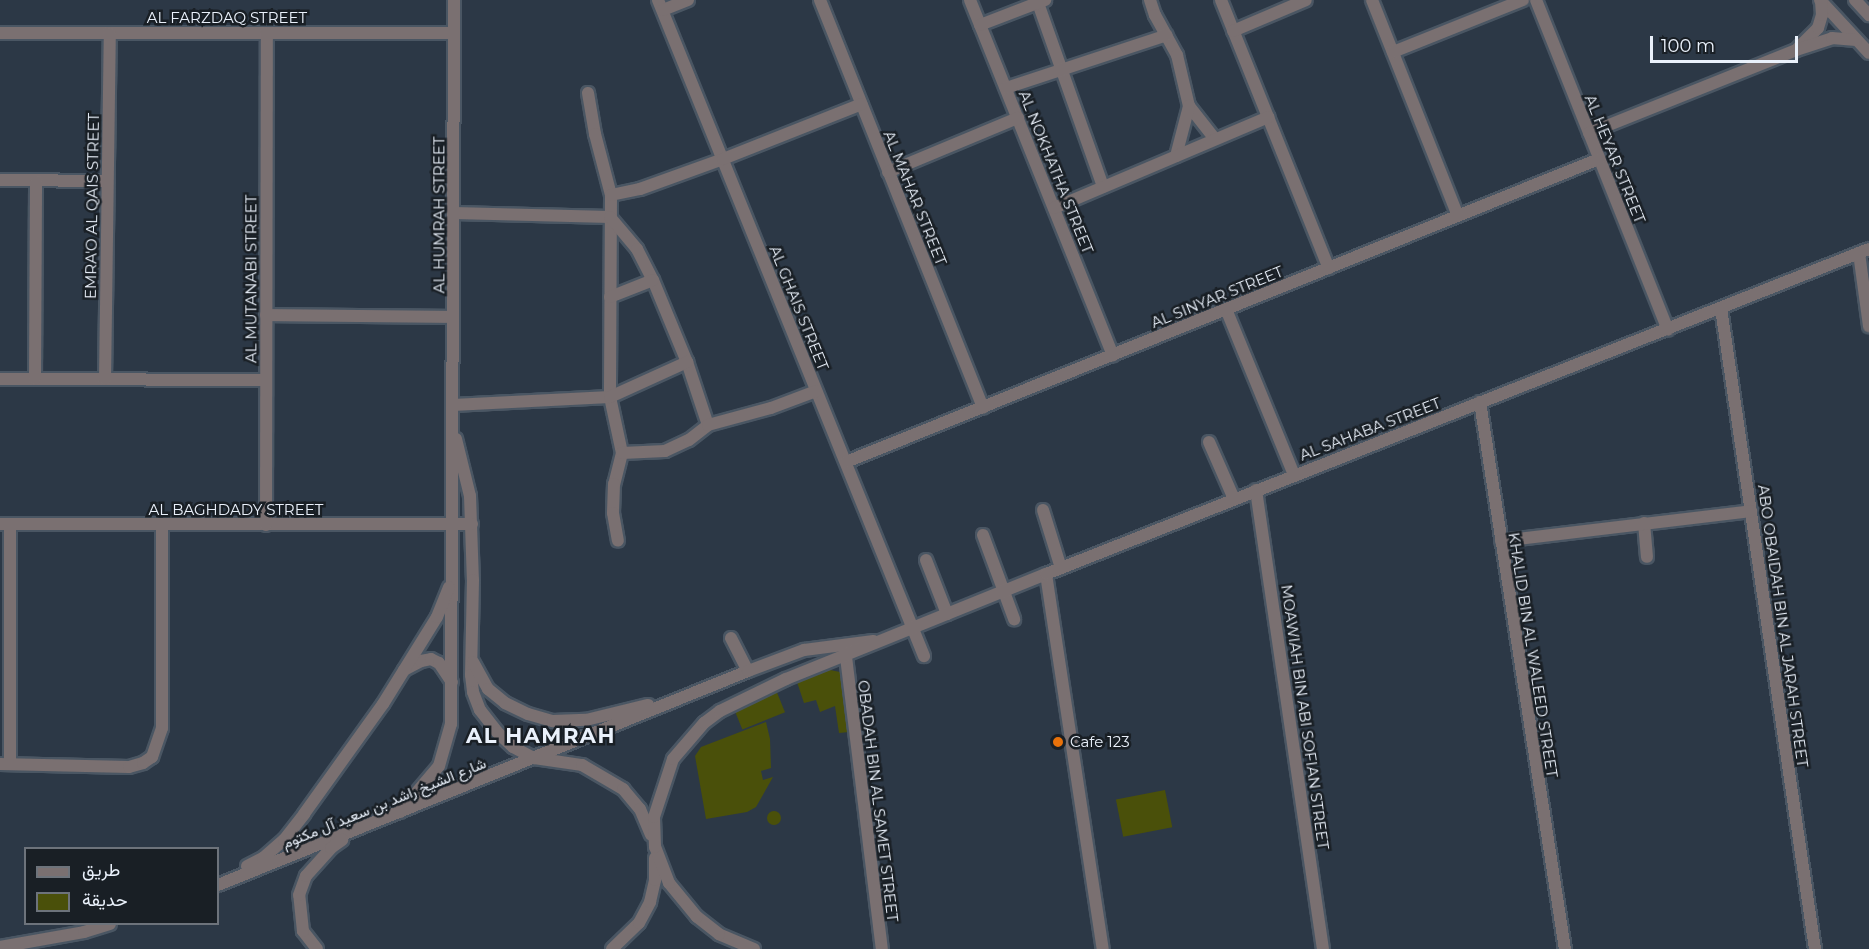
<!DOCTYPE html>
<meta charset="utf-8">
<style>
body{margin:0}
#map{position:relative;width:1869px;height:949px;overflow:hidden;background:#2c3846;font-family:Montserrat,Vazirmatn,sans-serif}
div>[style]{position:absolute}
.green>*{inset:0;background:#4a500a;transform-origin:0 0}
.round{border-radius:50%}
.roads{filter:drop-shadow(2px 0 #4a5663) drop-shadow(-2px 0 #4a5663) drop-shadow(0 2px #4a5663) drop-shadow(0 -2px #4a5663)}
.minor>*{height:12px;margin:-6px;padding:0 6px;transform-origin:6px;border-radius:6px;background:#7a7071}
.dots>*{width:16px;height:16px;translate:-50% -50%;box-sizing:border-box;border:3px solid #191f25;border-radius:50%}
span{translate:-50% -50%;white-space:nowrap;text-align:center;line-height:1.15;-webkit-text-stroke:5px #191f25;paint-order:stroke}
.street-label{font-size:15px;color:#eaf1fb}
.poi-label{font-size:15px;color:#eaf1fb}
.left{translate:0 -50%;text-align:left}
.district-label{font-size:21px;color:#eaf1fb;font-weight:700;letter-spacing:1.5px}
.legend{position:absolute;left:24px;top:847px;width:195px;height:78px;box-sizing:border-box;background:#191f25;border:2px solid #6d737b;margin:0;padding:8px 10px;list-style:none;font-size:18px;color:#eaf1fb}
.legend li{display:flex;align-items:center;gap:12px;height:30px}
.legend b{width:30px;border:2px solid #6d737b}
.scale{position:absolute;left:1650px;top:36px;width:148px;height:27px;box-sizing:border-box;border:3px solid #eaf1fb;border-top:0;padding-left:8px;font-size:18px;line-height:21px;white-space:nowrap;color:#eaf1fb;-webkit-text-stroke:4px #191f25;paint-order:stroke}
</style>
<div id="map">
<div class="green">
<i style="clip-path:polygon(825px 669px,840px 672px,849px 732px,839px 733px,835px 706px,820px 712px,816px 700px,804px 703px,797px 682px)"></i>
<i style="left:776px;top:690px;width:24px;height:46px;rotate:68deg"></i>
<i style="clip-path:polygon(766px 722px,770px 739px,771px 768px,761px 771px,763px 780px,773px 777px,756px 807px,747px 812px,706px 819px,695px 756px,701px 747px)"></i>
<i style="left:1165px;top:790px;width:38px;height:50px;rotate:79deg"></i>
<i class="round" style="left:767px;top:811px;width:14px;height:14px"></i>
</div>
<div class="roads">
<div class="minor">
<i style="left:658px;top:0;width:708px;rotate:67.93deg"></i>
<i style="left:820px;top:0;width:439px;rotate:68.2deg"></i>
<i style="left:970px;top:0;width:383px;rotate:68.1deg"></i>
<i style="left:1150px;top:0;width:16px;rotate:72deg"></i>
<i style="left:1155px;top:15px;width:46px;rotate:61.2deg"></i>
<i style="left:1177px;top:55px;width:52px;rotate:76.8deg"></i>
<i style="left:1189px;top:106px;width:42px;rotate:51.8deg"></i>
<i style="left:1221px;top:0;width:289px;rotate:68.1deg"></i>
<i style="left:1372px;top:0;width:232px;rotate:68.3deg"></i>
<i style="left:1536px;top:0;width:355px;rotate:68.2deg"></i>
<i style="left:1820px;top:0;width:72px;rotate:47.2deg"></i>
<i style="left:1855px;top:0;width:21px;rotate:47deg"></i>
<i style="left:1038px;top:3px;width:195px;rotate:70.5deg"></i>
<i style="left:663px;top:10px;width:27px;rotate:-22deg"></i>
<i style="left:980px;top:25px;width:70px;rotate:-21deg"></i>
<i style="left:1233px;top:31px;width:79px;rotate:-23deg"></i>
<i style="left:0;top:33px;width:454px"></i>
<i style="left:1799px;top:47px;width:27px;rotate:-45deg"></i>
<i style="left:1818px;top:28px;width:14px;rotate:-73deg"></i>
<i style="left:1822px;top:15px;width:15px;rotate:-94deg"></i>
<i style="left:1393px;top:52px;width:140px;rotate:-21.8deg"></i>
<i style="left:1006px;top:88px;width:169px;rotate:-18.2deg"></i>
<i style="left:588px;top:93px;width:42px;rotate:80.3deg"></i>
<i style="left:595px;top:134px;width:63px;rotate:75.3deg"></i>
<i style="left:611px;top:195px;width:202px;rotate:90.3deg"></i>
<i style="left:610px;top:397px;width:57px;rotate:77.9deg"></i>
<i style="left:622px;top:453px;width:32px;rotate:104deg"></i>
<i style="left:614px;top:484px;width:29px;rotate:92deg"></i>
<i style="left:613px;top:513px;width:28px;rotate:80deg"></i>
<i style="left:1589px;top:133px;width:223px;rotate:-21.8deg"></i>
<i style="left:1796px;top:50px;width:38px;rotate:-18deg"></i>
<i style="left:1832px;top:38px;width:24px;rotate:5deg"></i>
<i style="left:1176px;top:156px;width:52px;rotate:-75.4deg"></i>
<i style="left:888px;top:172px;width:141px;rotate:-22.6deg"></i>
<i style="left:0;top:180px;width:107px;rotate:0.5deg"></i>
<i style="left:611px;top:195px;width:30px;rotate:-12deg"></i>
<i style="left:640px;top:189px;width:88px;rotate:-19.9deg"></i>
<i style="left:723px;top:159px;width:149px;rotate:-21.6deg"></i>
<i style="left:1054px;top:208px;width:233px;rotate:-23deg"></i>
<i style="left:454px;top:213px;width:156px;rotate:1.5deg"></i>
<i style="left:610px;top:217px;width:42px;rotate:49.8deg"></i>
<i style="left:637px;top:249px;width:35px;rotate:63deg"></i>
<i style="left:653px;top:280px;width:89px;rotate:67.5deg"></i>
<i style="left:687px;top:362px;width:66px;rotate:71.6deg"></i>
<i style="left:1859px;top:253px;width:74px;rotate:82.2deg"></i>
<i style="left:610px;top:297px;width:46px;rotate:-21.6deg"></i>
<i style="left:1721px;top:308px;width:648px;rotate:81.66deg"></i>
<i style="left:1226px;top:309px;width:179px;rotate:67.7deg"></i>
<i style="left:266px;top:315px;width:187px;rotate:0.6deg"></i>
<i style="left:0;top:379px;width:266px;rotate:0.2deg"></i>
<i style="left:35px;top:379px;width:198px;rotate:-89.7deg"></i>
<i style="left:105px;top:379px;width:346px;rotate:-89.2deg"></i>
<i style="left:1480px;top:402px;width:554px;rotate:81.17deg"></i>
<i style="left:453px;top:405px;width:157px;rotate:-2.9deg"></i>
<i style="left:610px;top:397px;width:85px;rotate:-24.4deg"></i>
<i style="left:456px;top:439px;width:59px;rotate:76.2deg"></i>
<i style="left:470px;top:496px;width:84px;rotate:88deg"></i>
<i style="left:473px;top:580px;width:95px;rotate:91.2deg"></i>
<i style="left:471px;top:675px;width:17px;rotate:83deg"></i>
<i style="left:473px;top:692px;width:19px;rotate:69deg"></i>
<i style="left:480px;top:710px;width:28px;rotate:52deg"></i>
<i style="left:497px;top:732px;width:22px;rotate:43deg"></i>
<i style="left:513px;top:747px;width:24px;rotate:28deg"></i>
<i style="left:534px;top:758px;width:49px;rotate:8.3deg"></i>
<i style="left:582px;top:765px;width:48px;rotate:30.3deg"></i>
<i style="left:623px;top:789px;width:26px;rotate:50deg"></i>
<i style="left:640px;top:809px;width:28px;rotate:67deg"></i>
<i style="left:1209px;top:442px;width:62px;rotate:66.3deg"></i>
<i style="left:622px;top:453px;width:43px;rotate:-2.7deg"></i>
<i style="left:665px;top:451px;width:26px;rotate:-25deg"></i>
<i style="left:689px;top:440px;width:24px;rotate:-38deg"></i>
<i style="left:708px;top:425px;width:65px;rotate:-15.1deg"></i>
<i style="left:771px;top:408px;width:48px;rotate:-20.7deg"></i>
<i style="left:846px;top:462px;width:812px;rotate:-21.92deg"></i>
<i style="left:1256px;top:490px;width:464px;rotate:81.7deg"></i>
<i style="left:1043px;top:510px;width:61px;rotate:72.8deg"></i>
<i style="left:1644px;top:523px;width:34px;rotate:85deg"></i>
<i style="left:0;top:524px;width:472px"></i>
<i style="left:266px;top:525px;width:492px;rotate:-89.9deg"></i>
<i style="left:983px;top:535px;width:90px;rotate:69.7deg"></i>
<i style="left:1501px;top:541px;width:252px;rotate:-6.8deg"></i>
<i style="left:926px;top:560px;width:58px;rotate:68.7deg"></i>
<i style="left:1046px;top:574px;width:379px;rotate:81.4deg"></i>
<i style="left:731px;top:638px;width:37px;rotate:63deg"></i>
<i style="left:846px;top:657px;width:294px;rotate:83deg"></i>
<i style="left:473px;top:662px;width:31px;rotate:61deg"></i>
<i style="left:488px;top:689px;width:22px;rotate:39deg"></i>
<i style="left:505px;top:703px;width:25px;rotate:26deg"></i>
<i style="left:528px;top:714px;width:26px;rotate:16deg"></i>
<i style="left:553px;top:721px;width:33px;rotate:-2deg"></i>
<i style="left:586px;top:720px;width:64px;rotate:-13.6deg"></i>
<i style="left:404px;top:670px;width:19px;rotate:-28deg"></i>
<i style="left:421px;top:661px;width:10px;rotate:-11deg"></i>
<i style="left:431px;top:659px;width:9px;rotate:27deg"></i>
<i style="left:439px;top:663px;width:23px;rotate:56deg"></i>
<i style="left:0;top:764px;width:129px;rotate:1.3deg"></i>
<i style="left:129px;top:767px;width:15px;rotate:-16deg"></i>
<i style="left:143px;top:763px;width:11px;rotate:-34deg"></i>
<i style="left:152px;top:757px;width:31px;rotate:-71deg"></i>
<i style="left:162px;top:728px;width:204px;rotate:-90deg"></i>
<i style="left:10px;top:764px;width:240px;rotate:-90deg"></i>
<i style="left:400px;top:812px;width:60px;rotate:-49.7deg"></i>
<i style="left:439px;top:766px;width:44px;rotate:-74.1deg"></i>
<i style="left:451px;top:724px;width:724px;rotate:-89.76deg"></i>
<i style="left:247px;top:866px;width:18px;rotate:-27deg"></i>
<i style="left:263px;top:858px;width:28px;rotate:-41deg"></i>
<i style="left:284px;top:840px;width:33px;rotate:-52deg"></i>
<i style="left:304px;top:814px;width:135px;rotate:-54.3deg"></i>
<i style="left:383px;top:704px;width:102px;rotate:-58.2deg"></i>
<i style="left:437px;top:617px;width:32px;rotate:-68deg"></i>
<i style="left:218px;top:885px;width:572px;rotate:-21.99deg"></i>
<i style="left:748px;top:671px;width:60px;rotate:-20.6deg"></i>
<i style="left:804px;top:650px;width:70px;rotate:-7.4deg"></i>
<i style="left:0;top:947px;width:85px;rotate:-10.1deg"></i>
<i style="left:84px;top:932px;width:27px;rotate:-17deg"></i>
<i style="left:317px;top:949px;width:23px;rotate:-128deg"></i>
<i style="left:303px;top:931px;width:36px;rotate:-96deg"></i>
<i style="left:299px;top:895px;width:20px;rotate:-70deg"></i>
<i style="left:306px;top:876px;width:38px;rotate:-48deg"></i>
<i style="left:331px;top:848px;width:14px;rotate:-36deg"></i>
<i style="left:612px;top:949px;width:37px;rotate:-44deg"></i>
<i style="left:639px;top:923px;width:24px;rotate:-62deg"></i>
<i style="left:650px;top:902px;width:23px;rotate:-77deg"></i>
<i style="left:655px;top:880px;width:22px;rotate:-90deg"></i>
<i style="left:754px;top:949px;width:38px;rotate:-157deg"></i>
<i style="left:719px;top:934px;width:28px;rotate:-142deg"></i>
<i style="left:697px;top:917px;width:44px;rotate:-129.5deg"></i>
<i style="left:669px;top:883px;width:39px;rotate:-111deg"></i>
<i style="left:655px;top:847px;width:30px;rotate:-92deg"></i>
<i style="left:654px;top:817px;width:61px;rotate:-71.9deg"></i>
<i style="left:673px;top:759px;width:48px;rotate:-49.3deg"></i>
<i style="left:704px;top:723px;width:20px;rotate:-37deg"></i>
<i style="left:720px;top:711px;width:73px;rotate:-25.9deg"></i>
<i style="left:786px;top:679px;width:280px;rotate:-22deg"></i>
<i style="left:1046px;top:574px;width:885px;rotate:-21.55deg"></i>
</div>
</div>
<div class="dots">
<i style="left:1058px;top:742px;background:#e8710a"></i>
</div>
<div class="street-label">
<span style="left:227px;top:18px">AL FARZDAQ STREET</span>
<span style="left:1615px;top:159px;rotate:68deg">AL HEYAR STREET</span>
<span style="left:1056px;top:172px;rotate:68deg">AL NOKHATHA STREET</span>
<span style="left:915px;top:198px;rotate:68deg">AL MAHAR STREET</span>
<span style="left:92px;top:206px;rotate:-89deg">EMRA'O AL QAIS STREET</span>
<span style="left:439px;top:215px;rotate:-90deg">AL HUMRAH STREET</span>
<span style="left:251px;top:279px;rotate:-90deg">AL MUTANABI STREET</span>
<span style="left:1217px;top:297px;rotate:-22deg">AL SINYAR STREET</span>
<span style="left:799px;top:308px;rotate:68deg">AL GHAIS STREET</span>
<span style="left:1370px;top:429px;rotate:-21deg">AL SAHABA STREET</span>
<span style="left:236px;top:510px">AL BAGHDADY STREET</span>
<span style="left:1783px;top:626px;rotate:82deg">ABO OBAIDAH BIN AL JARAH STREET</span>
<span style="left:1533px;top:655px;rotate:81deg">KHALID BIN AL WALEED STREET</span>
<span style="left:1305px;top:717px;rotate:82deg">MOAWIAH BIN ABI SOFIAN STREET</span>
<span style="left:878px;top:801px;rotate:83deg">OBADAH BIN AL SAMET STREET</span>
<span style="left:384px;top:803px;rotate:-22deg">شارع الشيخ راشد بن سعيد آل مكتوم</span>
</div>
<div class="poi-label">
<span class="left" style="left:1070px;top:742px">Cafe 123</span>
</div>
<div class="district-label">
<span style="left:541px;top:736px">AL HAMRAH</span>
</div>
<ul class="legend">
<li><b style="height:8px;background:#7a7071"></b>طريق</li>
<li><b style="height:16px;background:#4a500a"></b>حديقة</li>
</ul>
<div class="scale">100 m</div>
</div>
